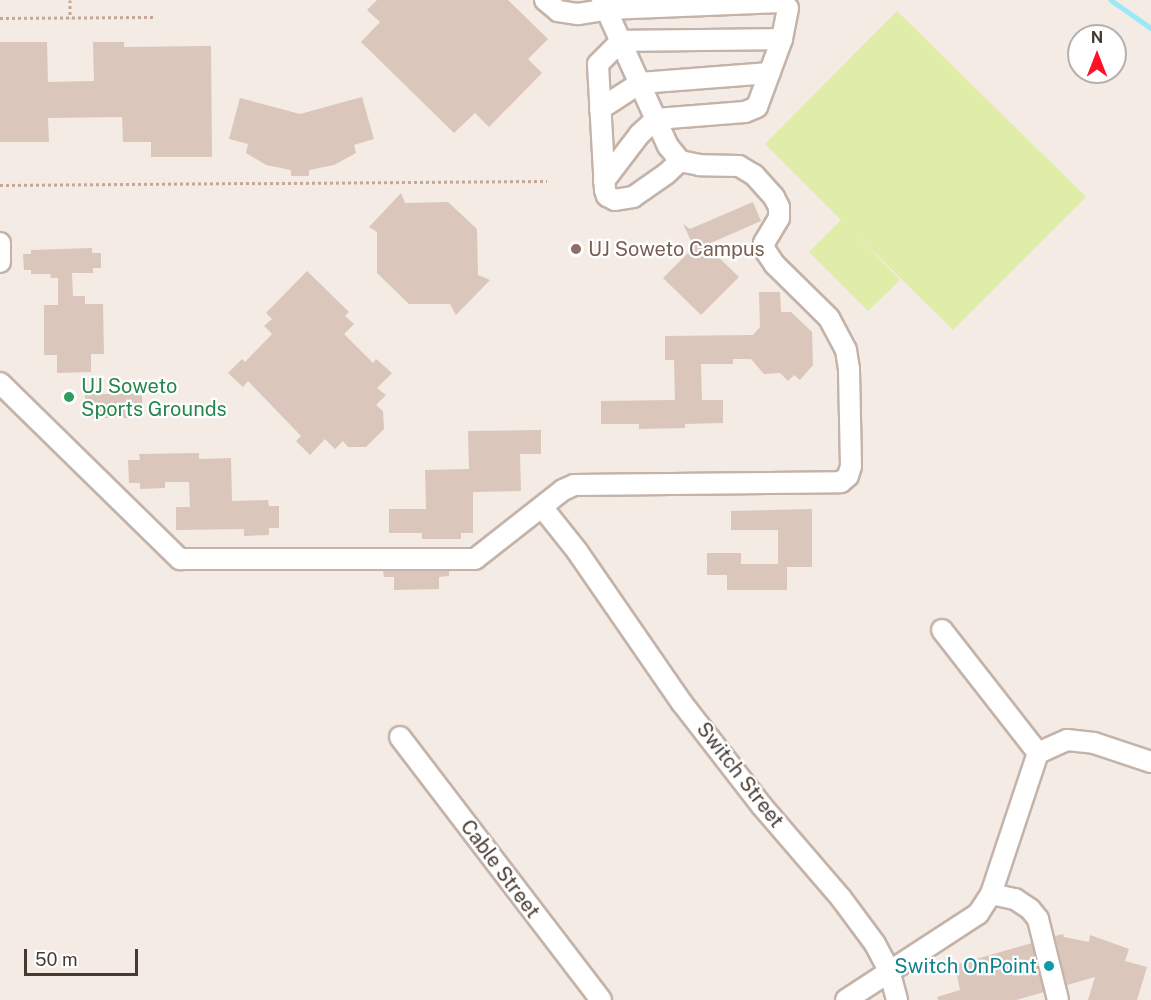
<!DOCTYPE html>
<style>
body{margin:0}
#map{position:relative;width:1151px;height:1000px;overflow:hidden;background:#f4ebe4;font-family:"Public Sans",sans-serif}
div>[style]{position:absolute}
.green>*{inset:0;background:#dfeda8}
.stream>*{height:4.5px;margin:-2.25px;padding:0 2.25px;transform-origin:2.25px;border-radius:2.25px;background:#9ae9f8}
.building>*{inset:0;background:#dac6bb;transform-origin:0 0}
.path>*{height:3px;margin-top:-1.5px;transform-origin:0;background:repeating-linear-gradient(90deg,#c4a896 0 3px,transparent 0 6px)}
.roads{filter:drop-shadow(2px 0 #c4b3a9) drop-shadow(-2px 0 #c4b3a9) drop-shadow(0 2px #c4b3a9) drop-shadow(0 -2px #c4b3a9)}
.minor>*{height:20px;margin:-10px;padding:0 10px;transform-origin:10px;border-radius:10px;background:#fff}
.dots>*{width:16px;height:16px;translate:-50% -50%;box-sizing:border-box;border:3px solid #fff;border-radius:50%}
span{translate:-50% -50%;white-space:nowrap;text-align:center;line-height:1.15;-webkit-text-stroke:4.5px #fff;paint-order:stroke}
.education-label{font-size:20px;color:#785e54}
.left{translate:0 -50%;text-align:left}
.leisure-label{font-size:20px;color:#27864d}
.street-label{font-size:20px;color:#473a33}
.culture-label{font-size:20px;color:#0d838f}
.right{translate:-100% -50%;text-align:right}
.north{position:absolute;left:1067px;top:24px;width:60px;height:60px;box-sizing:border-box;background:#fff;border:2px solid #b5b0ad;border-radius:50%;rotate:0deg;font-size:16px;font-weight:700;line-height:24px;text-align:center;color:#473a33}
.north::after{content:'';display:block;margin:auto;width:21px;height:27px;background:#ff1028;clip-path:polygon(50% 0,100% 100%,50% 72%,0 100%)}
.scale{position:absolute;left:24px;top:949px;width:114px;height:27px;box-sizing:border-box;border:3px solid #473a33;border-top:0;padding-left:8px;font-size:18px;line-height:21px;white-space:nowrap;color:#473a33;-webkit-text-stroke:4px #fff;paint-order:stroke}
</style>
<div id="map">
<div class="green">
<i style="clip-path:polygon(897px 11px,1086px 197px,953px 330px,858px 236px,900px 280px,868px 311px,809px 252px,841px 220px,765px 144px)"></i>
</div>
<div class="stream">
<i style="left:1111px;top:0;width:49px;rotate:35deg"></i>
</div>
<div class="building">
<i style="clip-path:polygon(377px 0,508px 0,548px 39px,528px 59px,542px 73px,489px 127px,475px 113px,454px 133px,361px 42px,380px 22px,367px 10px)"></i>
<i style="clip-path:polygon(0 42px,47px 42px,48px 82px,94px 81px,93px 42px,124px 42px,124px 47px,211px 46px,212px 157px,151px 157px,151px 142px,123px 142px,122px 117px,48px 118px,49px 142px,0 142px)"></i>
<i style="clip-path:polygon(362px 97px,374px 139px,354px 145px,356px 153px,334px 165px,309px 170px,309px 176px,291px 176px,291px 170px,266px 165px,246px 153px,248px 144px,229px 139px,240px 98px,300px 114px)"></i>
<i style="clip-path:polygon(401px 193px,405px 203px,448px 202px,477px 229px,478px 275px,490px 280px,456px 315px,450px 304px,409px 304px,377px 273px,377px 232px,369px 227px)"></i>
<i style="clip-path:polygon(753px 202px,761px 221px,706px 245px,739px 277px,701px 315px,663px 278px,694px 247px,683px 224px,690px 229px)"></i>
<i style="clip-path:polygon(92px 248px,92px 253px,101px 253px,101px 268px,93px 268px,93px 273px,72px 273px,73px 296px,85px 296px,85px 304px,103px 304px,104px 354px,91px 354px,91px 372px,57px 373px,57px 355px,44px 355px,44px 305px,58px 305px,58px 278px,51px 278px,50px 274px,31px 274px,31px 270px,24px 270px,23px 254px,31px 254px,31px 250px)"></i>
<i style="clip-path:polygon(307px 271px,349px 312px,345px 316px,354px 324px,344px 334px,373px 363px,376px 359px,392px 373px,377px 388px,386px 395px,376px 405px,383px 411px,384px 429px,366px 447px,348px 447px,343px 441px,335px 449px,325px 439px,310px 455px,296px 441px,301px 436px,248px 381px,243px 387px,228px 373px,242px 359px,245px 362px,272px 334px,264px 326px,272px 319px,266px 313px)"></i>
<i style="clip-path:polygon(759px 292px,780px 292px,781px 312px,791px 312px,812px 332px,813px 365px,800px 380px,794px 375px,788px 381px,780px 373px,764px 374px,751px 359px,733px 359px,733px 364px,701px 364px,702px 400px,723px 400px,723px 423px,685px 424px,685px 428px,639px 429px,639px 424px,601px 424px,601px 401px,675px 400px,674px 360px,665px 360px,665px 336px,753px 335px,760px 327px)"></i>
<i style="left:85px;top:394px;width:57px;height:24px"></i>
<i style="clip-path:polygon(541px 430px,541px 454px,520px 454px,521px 491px,473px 492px,473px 533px,461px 533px,461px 539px,422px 539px,422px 533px,389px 533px,389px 509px,426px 509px,425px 470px,469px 469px,468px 431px)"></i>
<i style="clip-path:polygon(199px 453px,199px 459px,231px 458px,232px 501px,268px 500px,269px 506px,279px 506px,279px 528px,269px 528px,269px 535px,244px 536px,244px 529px,176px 530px,176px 507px,190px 507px,189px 482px,165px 482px,165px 488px,140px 489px,140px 483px,129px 483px,128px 460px,140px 460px,139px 454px)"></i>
<i style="clip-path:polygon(812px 509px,812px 567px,787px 567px,787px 590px,727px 590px,727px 575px,707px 575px,707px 553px,741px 553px,741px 564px,778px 564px,778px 530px,731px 530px,731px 511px)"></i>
<i style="clip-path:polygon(383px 571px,449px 571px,449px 576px,439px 577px,439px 589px,394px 590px,394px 577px,384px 577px)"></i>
<i style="clip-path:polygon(1063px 934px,1064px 937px,1089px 942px,1090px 935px,1129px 949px,1125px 961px,1147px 967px,1137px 1000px,1088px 1000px,1095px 977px,1067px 985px,1055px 936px)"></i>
<i style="clip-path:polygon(1032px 943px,1044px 992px,1016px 1000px,938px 1000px,937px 997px,960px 990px,955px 965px)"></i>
</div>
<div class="path">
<i style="left:70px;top:0;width:18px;rotate:90deg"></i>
<i style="left:0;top:18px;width:153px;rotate:-0.4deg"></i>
<i style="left:0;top:185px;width:547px;rotate:-0.42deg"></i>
</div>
<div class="roads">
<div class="minor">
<i style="left:545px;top:0;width:17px;rotate:40deg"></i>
<i style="left:558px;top:11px;width:20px;rotate:9deg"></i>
<i style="left:578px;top:14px;width:30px;rotate:-9deg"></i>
<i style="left:608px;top:9px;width:173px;rotate:-2.3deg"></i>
<i style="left:781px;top:2px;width:9px;rotate:41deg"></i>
<i style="left:788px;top:8px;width:32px;rotate:101deg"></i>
<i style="left:782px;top:39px;width:72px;rotate:110.2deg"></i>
<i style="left:757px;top:107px;width:13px;rotate:157deg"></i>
<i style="left:745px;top:112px;width:89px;rotate:175.5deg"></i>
<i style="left:656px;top:119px;width:23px;rotate:137deg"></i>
<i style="left:639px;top:135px;width:58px;rotate:127.3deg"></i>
<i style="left:602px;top:0;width:160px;rotate:65.7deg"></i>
<i style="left:668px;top:146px;width:19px;rotate:51deg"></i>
<i style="left:600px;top:109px;width:48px;rotate:-33deg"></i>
<i style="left:640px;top:83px;width:130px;rotate:-4.4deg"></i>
<i style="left:0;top:243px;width:19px;rotate:90deg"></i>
<i style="left:0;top:383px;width:252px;rotate:44.4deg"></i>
<i style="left:180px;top:559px;width:295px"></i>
<i style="left:475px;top:559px;width:112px;rotate:-38.1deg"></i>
<i style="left:563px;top:490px;width:12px;rotate:-24deg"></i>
<i style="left:574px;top:485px;width:267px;rotate:-0.6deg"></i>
<i style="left:841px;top:482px;width:9px;rotate:-41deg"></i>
<i style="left:848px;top:476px;width:10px;rotate:-73deg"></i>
<i style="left:851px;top:466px;width:97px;rotate:-91.2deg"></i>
<i style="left:849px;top:369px;width:19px;rotate:-99deg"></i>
<i style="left:846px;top:350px;width:36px;rotate:-118deg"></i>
<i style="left:829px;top:318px;width:76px;rotate:-135.5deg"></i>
<i style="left:775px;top:265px;width:18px;rotate:-124deg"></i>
<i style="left:765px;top:250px;width:7px;rotate:-98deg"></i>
<i style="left:764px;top:243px;width:29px;rotate:-59deg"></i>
<i style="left:779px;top:218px;width:11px;rotate:-90deg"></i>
<i style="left:779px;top:207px;width:11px;rotate:-117deg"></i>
<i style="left:774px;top:197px;width:30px;rotate:-132deg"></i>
<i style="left:754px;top:175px;width:17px;rotate:-149deg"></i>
<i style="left:739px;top:166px;width:39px;rotate:-179deg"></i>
<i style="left:700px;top:165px;width:20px;rotate:-169deg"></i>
<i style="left:680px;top:161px;width:19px;rotate:137deg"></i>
<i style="left:666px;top:174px;width:40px;rotate:145.1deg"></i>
<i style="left:633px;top:197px;width:18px;rotate:171deg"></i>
<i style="left:615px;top:200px;width:9px;rotate:-153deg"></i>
<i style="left:607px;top:196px;width:6px;rotate:-108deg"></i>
<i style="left:605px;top:190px;width:126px;rotate:-93.2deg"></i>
<i style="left:598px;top:64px;width:33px;rotate:-45deg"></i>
<i style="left:621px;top:41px;width:161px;rotate:-0.7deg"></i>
<i style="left:542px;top:507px;width:56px;rotate:51.5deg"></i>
<i style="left:577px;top:551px;width:185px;rotate:55.4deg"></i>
<i style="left:682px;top:703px;width:129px;rotate:52.2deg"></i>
<i style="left:761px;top:805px;width:123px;rotate:49.3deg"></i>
<i style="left:841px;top:898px;width:57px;rotate:53.5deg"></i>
<i style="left:875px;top:944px;width:30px;rotate:62deg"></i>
<i style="left:889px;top:970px;width:31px;rotate:75deg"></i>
<i style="left:942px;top:630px;width:156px;rotate:52deg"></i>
<i style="left:400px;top:737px;width:331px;rotate:52.6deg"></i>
<i style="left:991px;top:894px;width:25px;rotate:12deg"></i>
<i style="left:1015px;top:899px;width:18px;rotate:34deg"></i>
<i style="left:1030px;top:909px;width:13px;rotate:51deg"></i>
<i style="left:1038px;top:919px;width:83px;rotate:76.1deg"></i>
<i style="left:846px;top:1000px;width:158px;rotate:-33.1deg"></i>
<i style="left:978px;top:914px;width:24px;rotate:-57deg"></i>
<i style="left:991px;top:894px;width:149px;rotate:-71.6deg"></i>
<i style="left:1038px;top:753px;width:32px;rotate:-24deg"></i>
<i style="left:1067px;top:740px;width:27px;rotate:6deg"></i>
<i style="left:1094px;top:743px;width:60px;rotate:18.4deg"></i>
</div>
</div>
<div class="dots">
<i style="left:576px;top:249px;background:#8d6e63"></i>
<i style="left:69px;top:397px;background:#2e9e5b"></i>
<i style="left:1049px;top:966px;background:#0f9aa8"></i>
</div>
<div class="education-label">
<span class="left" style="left:588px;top:249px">UJ Soweto Campus</span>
</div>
<div class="leisure-label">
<span class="left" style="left:81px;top:398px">UJ Soweto<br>Sports Grounds</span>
</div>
<div class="street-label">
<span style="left:740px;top:775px;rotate:52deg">Switch Street</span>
<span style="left:500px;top:869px;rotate:53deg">Cable Street</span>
</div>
<div class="culture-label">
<span class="right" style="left:1037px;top:966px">Switch OnPoint</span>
</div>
<div class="north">N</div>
<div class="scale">50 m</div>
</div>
